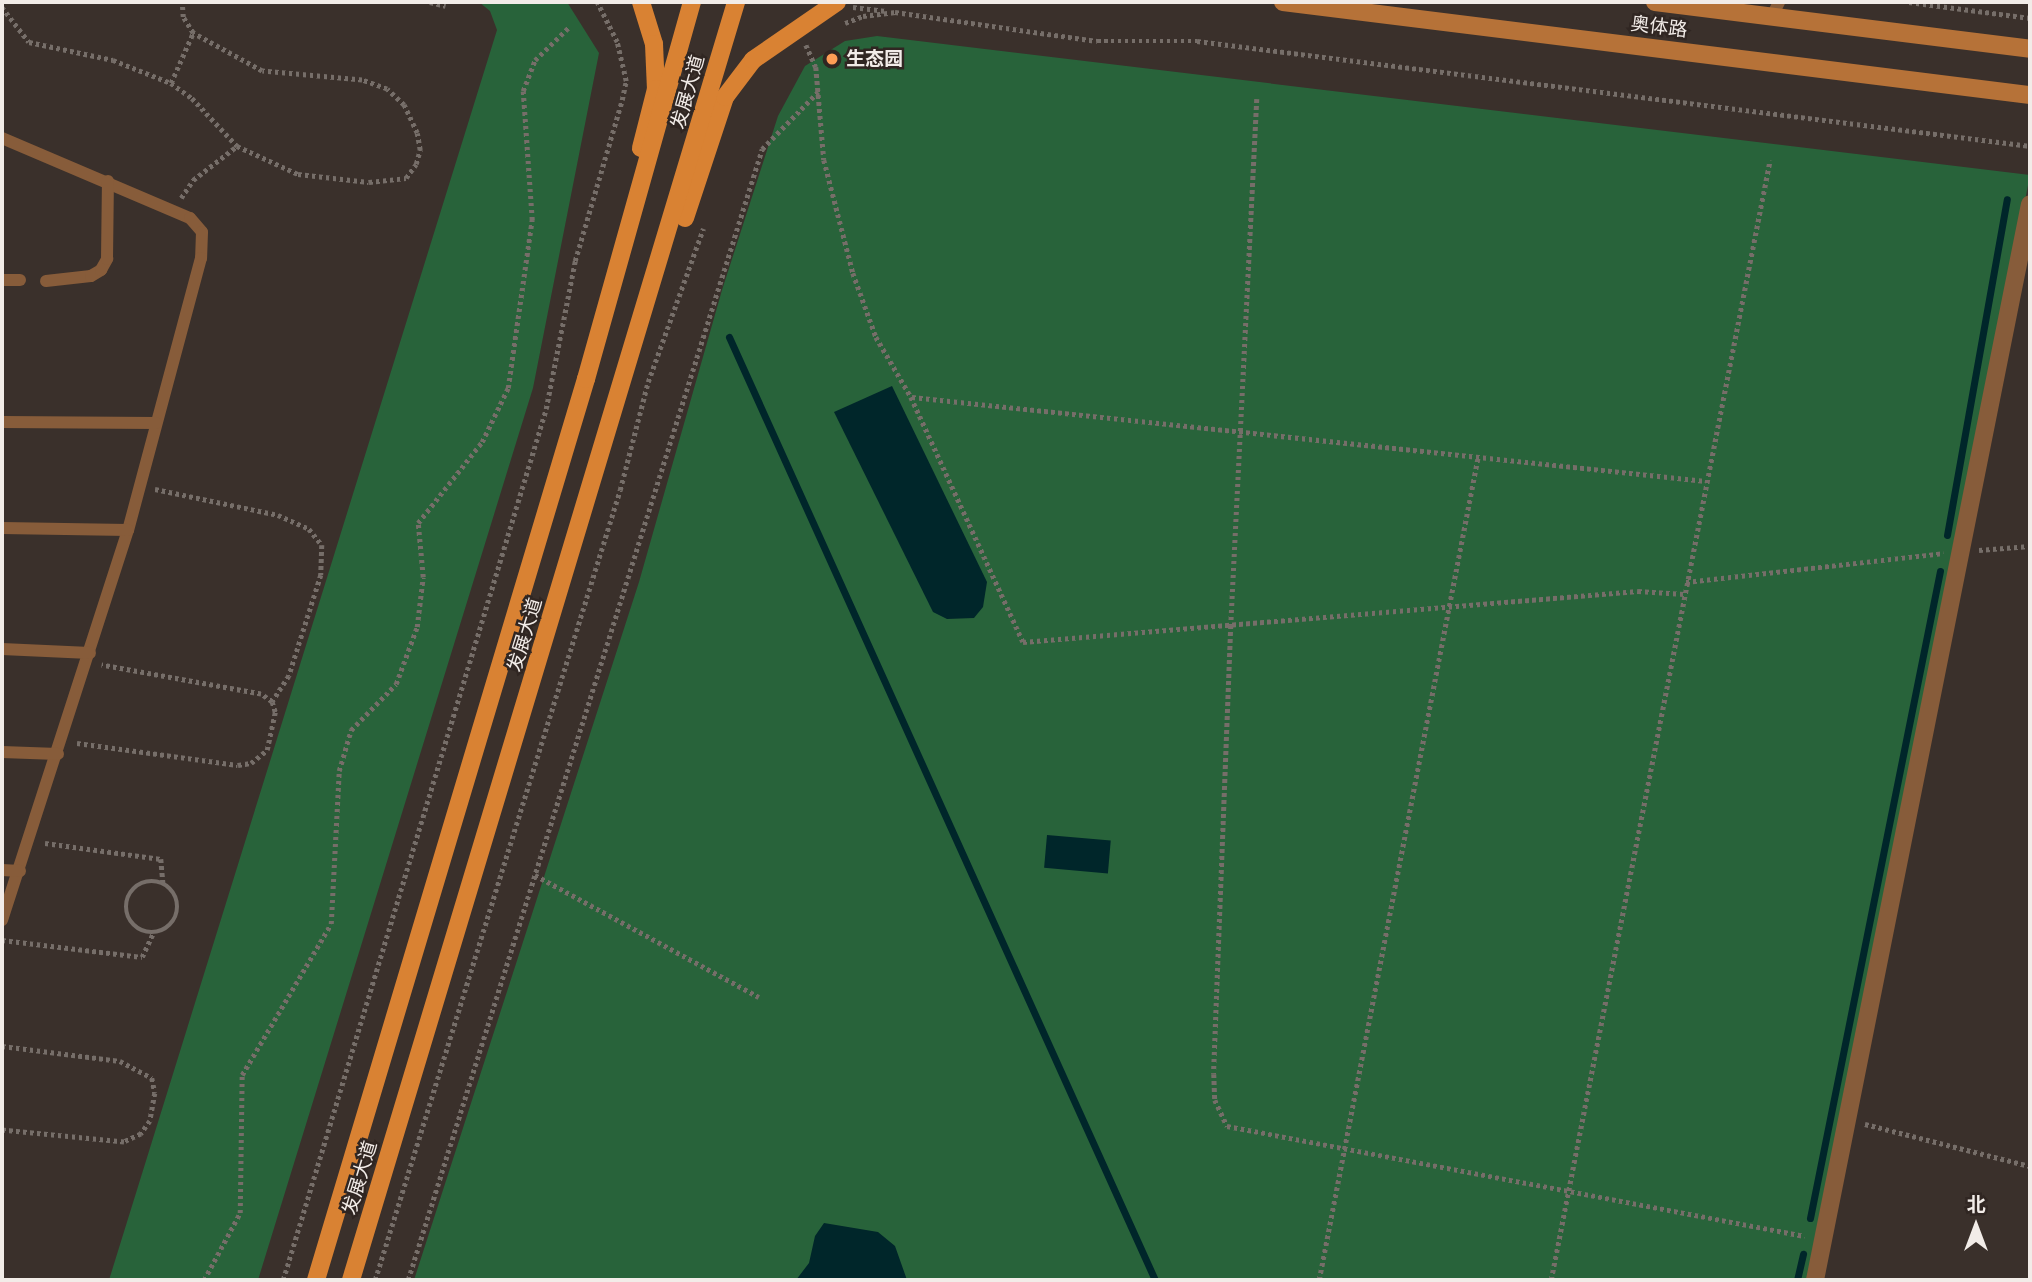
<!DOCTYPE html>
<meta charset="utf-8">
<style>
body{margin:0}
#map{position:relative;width:2032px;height:1282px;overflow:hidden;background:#3a302b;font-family:Poppins,"Noto Sans SC",sans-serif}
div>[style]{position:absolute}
.green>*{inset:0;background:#28633a}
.water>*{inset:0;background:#00262a;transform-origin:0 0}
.stream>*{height:7px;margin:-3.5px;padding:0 3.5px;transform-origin:3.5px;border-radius:3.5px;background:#00262a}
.path>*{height:4.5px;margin-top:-2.25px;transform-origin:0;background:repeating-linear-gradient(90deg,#766e69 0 3.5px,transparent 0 7px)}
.path>.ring{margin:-2.25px;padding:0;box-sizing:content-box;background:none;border:4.5px solid #766e69;border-radius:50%}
.lane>*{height:12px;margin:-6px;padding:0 6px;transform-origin:6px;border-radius:6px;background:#875c3a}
.street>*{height:18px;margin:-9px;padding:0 9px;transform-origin:9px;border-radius:9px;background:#875c3a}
.secondary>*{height:18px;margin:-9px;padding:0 9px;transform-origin:9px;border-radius:9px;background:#b67238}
.primary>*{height:18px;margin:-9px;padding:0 9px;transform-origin:9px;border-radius:9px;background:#d98233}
.dots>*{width:19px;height:19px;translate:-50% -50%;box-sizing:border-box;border:4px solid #302622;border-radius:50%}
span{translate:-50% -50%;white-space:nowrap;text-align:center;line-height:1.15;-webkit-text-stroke:5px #302622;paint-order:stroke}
.street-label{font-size:19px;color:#f2ece8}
.poi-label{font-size:19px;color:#f2ece8;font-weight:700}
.left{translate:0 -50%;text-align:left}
.frame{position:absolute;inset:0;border:4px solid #f2ece8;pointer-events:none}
.north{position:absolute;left:1941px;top:1191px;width:70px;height:70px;-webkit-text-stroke:5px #302622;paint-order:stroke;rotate:0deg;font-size:19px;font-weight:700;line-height:28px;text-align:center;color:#f2ece8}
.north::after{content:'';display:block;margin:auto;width:24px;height:32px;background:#f2ece8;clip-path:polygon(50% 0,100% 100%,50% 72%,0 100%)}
</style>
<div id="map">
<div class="green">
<i style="clip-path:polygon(479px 2px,567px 2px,599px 53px,533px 388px,258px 1280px,109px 1280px,497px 30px,490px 11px)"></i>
<i style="clip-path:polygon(877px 36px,2030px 175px,1813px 1280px,414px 1280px,639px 582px,722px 290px,778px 116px,805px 66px,845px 41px)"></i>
</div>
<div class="water">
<i style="clip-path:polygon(892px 386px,987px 582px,983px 607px,974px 618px,947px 619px,933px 612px,834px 412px)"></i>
<i style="left:1047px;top:835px;width:64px;height:33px;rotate:5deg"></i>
<i style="clip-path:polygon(824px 1223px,878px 1232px,895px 1246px,907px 1280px,796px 1280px,809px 1263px,815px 1236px)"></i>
</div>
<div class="stream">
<i style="left:729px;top:337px;width:1035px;rotate:65.69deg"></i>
<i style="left:1947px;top:535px;width:341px;rotate:-79.9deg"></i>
<i style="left:1810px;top:1218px;width:660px;rotate:-78.64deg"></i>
<i style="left:1797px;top:1280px;width:27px;rotate:-77deg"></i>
</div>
<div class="path">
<i style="left:430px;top:2px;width:16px;rotate:14deg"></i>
<i style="left:1909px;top:2px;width:122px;rotate:7.5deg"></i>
<i style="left:2px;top:7px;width:44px;rotate:52.4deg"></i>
<i style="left:29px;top:42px;width:86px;rotate:12.1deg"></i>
<i style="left:113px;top:60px;width:62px;rotate:21.6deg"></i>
<i style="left:171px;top:83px;width:26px;rotate:36deg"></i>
<i style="left:192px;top:98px;width:66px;rotate:46.8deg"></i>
<i style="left:237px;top:146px;width:67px;rotate:24.7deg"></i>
<i style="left:298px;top:174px;width:71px;rotate:6.4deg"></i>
<i style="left:369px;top:182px;width:37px;rotate:-6deg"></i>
<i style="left:406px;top:178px;width:17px;rotate:-54deg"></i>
<i style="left:416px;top:164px;width:15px;rotate:-74deg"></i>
<i style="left:420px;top:150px;width:17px;rotate:-100deg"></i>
<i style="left:417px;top:133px;width:31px;rotate:-115deg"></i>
<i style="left:404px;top:105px;width:23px;rotate:-137deg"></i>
<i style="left:387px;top:89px;width:27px;rotate:-160deg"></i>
<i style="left:362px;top:80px;width:100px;rotate:-174.9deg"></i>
<i style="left:262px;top:71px;width:79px;rotate:-151.2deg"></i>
<i style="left:193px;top:33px;width:19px;rotate:-122deg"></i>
<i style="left:183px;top:17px;width:15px;rotate:-94deg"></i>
<i style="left:853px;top:7px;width:33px;rotate:7deg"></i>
<i style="left:895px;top:12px;width:204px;rotate:8.2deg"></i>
<i style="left:1097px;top:41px;width:100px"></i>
<i style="left:1197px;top:41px;width:840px;rotate:7.18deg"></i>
<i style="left:845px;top:23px;width:19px;rotate:-21deg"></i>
<i style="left:863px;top:16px;width:33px;rotate:-7deg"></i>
<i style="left:806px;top:45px;width:24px;rotate:66deg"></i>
<i style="left:816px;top:67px;width:93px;rotate:85.1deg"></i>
<i style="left:824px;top:160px;width:117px;rotate:75.6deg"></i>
<i style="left:853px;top:273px;width:68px;rotate:70.2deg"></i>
<i style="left:876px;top:337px;width:69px;rotate:59.7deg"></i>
<i style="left:911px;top:397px;width:269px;rotate:65.4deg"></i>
<i style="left:1023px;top:642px;width:617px;rotate:-4.74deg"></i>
<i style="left:1638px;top:591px;width:46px;rotate:3.7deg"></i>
<i style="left:171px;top:83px;width:55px;rotate:-66.3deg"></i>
<i style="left:1257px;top:99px;width:527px;rotate:92.83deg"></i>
<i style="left:1231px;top:625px;width:449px;rotate:92.2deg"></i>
<i style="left:1214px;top:1074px;width:26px;rotate:88deg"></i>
<i style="left:1215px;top:1100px;width:29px;rotate:65deg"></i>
<i style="left:1227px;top:1126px;width:588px;rotate:10.78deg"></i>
<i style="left:181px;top:198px;width:22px;rotate:-56deg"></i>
<i style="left:193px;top:180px;width:56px;rotate:-37.7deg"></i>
<i style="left:912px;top:397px;width:798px;rotate:6.04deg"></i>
<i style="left:155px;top:489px;width:126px;rotate:11.9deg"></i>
<i style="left:278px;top:515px;width:34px;rotate:24deg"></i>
<i style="left:309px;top:529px;width:21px;rotate:51deg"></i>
<i style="left:322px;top:545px;width:30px;rotate:92deg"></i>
<i style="left:321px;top:575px;width:106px;rotate:107.6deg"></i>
<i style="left:289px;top:676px;width:31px;rotate:123deg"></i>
<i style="left:1979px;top:550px;width:51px;rotate:-4.5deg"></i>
<i style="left:1686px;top:582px;width:259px;rotate:-6.4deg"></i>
<i style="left:77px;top:743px;width:162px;rotate:7.8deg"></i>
<i style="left:238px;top:765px;width:13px;rotate:-9deg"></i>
<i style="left:251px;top:763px;width:21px;rotate:-39deg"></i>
<i style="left:267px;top:750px;width:39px;rotate:-78deg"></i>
<i style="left:275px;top:712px;width:10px;rotate:-107deg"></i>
<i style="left:272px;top:702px;width:14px;rotate:-144deg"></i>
<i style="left:261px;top:694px;width:162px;rotate:-169.7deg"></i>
<i style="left:45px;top:843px;width:117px;rotate:7.9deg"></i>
<i style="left:161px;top:859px;width:24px;rotate:85deg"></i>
<i style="left:535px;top:875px;width:255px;rotate:28.6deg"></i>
<i class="ring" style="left:126px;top:881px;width:47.5px;height:47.5px"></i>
<i style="left:2px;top:940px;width:141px;rotate:6.9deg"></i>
<i style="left:142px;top:957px;width:26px;rotate:-65deg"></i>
<i style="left:2px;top:1046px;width:119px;rotate:7.2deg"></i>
<i style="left:120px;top:1061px;width:36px;rotate:28deg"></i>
<i style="left:152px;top:1078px;width:15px;rotate:79deg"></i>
<i style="left:155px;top:1093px;width:28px;rotate:100deg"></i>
<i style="left:150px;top:1121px;width:16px;rotate:125deg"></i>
<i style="left:141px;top:1134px;width:19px;rotate:155deg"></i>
<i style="left:124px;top:1142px;width:123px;rotate:-174.4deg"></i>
<i style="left:1865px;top:1124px;width:170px;rotate:14.3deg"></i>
<i style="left:204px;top:1280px;width:76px;rotate:-61.8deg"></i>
<i style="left:240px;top:1213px;width:138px;rotate:-89.2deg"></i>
<i style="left:242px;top:1075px;width:175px;rotate:-59.5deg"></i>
<i style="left:331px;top:924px;width:153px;rotate:-87deg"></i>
<i style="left:339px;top:771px;width:43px;rotate:-73.7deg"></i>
<i style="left:351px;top:730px;width:64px;rotate:-45.6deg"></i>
<i style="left:396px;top:684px;width:61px;rotate:-69.8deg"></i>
<i style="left:417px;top:627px;width:50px;rotate:-83.2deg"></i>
<i style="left:423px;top:577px;width:54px;rotate:-95.3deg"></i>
<i style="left:418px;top:523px;width:103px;rotate:-51.7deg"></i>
<i style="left:482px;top:442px;width:60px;rotate:-64.3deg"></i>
<i style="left:508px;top:388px;width:170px;rotate:-81.9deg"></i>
<i style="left:532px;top:220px;width:129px;rotate:-94deg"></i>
<i style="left:523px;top:91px;width:33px;rotate:-69deg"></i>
<i style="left:535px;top:60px;width:47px;rotate:-44.1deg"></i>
<i style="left:283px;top:1280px;width:910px;rotate:-73.2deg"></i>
<i style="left:546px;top:409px;width:151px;rotate:-78.9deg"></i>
<i style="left:575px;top:261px;width:168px;rotate:-73.7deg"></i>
<i style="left:622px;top:100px;width:19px;rotate:-78deg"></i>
<i style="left:626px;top:81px;width:40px;rotate:-103deg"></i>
<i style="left:617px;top:42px;width:45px;rotate:-116.6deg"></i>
<i style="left:375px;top:1280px;width:827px;rotate:-72.77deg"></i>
<i style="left:620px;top:490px;width:112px;rotate:-75.5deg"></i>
<i style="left:648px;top:382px;width:163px;rotate:-70.2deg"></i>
<i style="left:408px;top:1280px;width:1185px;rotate:-72.62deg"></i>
<i style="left:762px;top:149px;width:80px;rotate:-45.5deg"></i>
<i style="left:1319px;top:1280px;width:838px;rotate:-79.07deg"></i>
<i style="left:1551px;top:1280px;width:1141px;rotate:-78.94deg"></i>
</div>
<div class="lane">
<i style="left:1772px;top:16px;width:16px;rotate:-63deg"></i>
<i style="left:2px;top:138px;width:204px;rotate:23.1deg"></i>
<i style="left:190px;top:218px;width:18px;rotate:49deg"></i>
<i style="left:202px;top:232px;width:26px;rotate:92deg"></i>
<i style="left:201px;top:258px;width:282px;rotate:105deg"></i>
<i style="left:128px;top:530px;width:410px;rotate:107.9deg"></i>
<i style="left:2px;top:280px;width:18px"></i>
<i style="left:46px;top:281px;width:45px;rotate:-6.3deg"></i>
<i style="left:91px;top:276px;width:12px;rotate:-31deg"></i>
<i style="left:101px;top:270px;width:13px;rotate:-61deg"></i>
<i style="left:107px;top:259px;width:78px;rotate:-89.3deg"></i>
<i style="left:2px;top:422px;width:154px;rotate:0.4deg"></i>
<i style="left:2px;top:528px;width:126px;rotate:0.9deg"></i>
<i style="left:2px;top:649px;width:88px;rotate:2.6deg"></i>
<i style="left:2px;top:752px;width:56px;rotate:2deg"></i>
<i style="left:2px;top:870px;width:18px;rotate:3deg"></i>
</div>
<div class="street">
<i style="left:1815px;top:1280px;width:1097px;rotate:-78.7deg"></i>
</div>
<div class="secondary">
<i style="left:1283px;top:2px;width:753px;rotate:7.1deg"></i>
<i style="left:1655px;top:2px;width:378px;rotate:7.1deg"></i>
</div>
<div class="primary">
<i style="left:641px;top:2px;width:44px;rotate:72.8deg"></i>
<i style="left:654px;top:44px;width:45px;rotate:87.5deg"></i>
<i style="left:656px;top:89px;width:61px;rotate:104.3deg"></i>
<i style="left:685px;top:218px;width:127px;rotate:-71.7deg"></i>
<i style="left:725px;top:97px;width:46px;rotate:-52.9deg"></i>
<i style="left:753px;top:60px;width:102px;rotate:-34.6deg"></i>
<i style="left:316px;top:1280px;width:941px;rotate:-73.32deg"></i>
<i style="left:586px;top:379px;width:392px;rotate:-74.3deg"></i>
<i style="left:351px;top:1280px;width:1335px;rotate:-73.23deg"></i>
</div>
<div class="dots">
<i style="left:832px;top:59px;background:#fd9d55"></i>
</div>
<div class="street-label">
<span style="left:1659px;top:27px;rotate:7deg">奥体路</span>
<span style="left:688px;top:92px;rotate:-74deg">发展大道</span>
<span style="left:525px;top:635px;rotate:-73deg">发展大道</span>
<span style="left:360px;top:1178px;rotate:-73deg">发展大道</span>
</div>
<div class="poi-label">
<span class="left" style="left:846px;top:59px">生态园</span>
</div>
<div class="frame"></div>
<div class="north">北</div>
</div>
